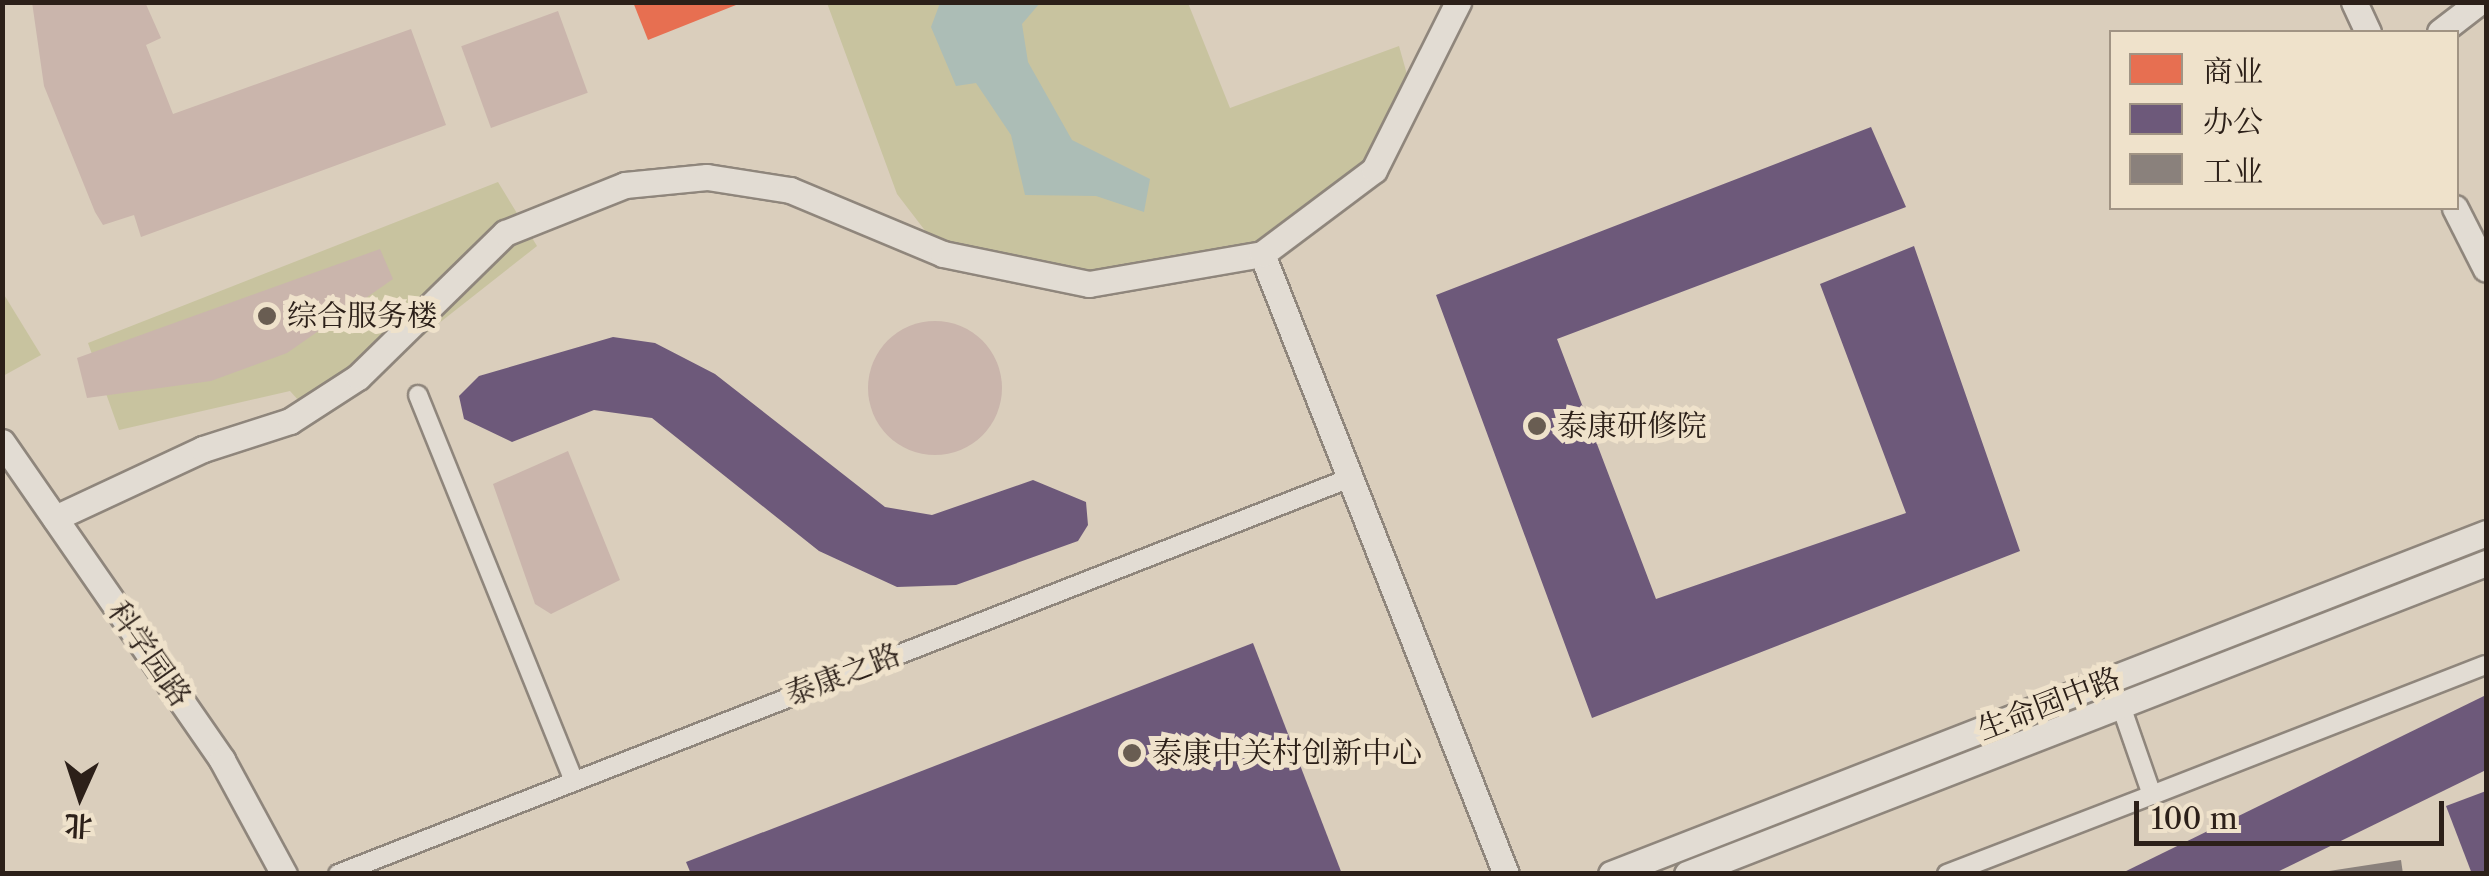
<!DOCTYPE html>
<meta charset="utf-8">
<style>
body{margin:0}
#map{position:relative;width:2489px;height:876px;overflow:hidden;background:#dacebc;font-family:"Libre Caslon Text","Noto Serif SC",serif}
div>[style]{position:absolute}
.green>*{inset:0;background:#c8c39f}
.water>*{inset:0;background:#acbdb6}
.shops>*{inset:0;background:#e76f51}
.offices>*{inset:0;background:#6d597a}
.industry>*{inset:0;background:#8a817c}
.building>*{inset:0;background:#cab5ac;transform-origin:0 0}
.round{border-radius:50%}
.roads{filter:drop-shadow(2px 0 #8f867c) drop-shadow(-2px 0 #8f867c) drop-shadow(0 2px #8f867c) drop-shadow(0 -2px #8f867c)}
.street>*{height:18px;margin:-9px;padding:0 9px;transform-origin:9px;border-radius:9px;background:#e2dcd3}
.secondary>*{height:25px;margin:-12.5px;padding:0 12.5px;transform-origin:12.5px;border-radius:12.5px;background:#e2dcd3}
.dots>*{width:28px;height:28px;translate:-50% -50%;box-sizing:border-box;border:5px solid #efe2cb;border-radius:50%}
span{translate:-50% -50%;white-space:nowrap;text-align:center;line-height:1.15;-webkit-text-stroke:10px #efe2cb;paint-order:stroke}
.poi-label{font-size:30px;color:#2c2019}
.left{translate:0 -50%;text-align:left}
.street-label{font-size:30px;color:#2c2019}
.frame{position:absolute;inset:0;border:5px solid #2c2019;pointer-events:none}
.legend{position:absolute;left:2109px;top:30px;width:350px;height:180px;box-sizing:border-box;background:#efe2cb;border:2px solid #a19484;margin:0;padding:12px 18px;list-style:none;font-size:30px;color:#2c2019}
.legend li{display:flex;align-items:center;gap:20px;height:50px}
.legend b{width:50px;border:2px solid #a19484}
.north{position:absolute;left:30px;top:746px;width:100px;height:100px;-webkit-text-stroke:8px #efe2cb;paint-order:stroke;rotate:183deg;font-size:28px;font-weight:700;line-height:40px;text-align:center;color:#2c2019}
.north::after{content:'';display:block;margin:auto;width:35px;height:45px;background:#2c2019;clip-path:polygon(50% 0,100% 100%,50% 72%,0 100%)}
.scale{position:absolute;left:2134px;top:801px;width:310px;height:45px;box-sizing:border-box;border:5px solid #2c2019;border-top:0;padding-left:12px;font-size:30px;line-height:35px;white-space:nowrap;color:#2c2019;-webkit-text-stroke:8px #efe2cb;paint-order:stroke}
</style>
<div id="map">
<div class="green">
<i style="clip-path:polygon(827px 3px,1188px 3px,1230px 108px,1399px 46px,1408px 78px,1397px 134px,1262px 254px,1089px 284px,943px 254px,897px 194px)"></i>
<i style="clip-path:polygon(498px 182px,537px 246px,316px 420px,290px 391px,119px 430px,88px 343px)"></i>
<i style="clip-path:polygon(3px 293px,41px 355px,3px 376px,2px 376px)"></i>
</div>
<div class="water">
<i style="clip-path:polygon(940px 3px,1040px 3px,1022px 24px,1028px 62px,1072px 140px,1150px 179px,1144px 212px,1096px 196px,1025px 195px,1011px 135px,976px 83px,956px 86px,931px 27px)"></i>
</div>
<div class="shops">
<i style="clip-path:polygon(633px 2px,741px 2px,741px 3px,648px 40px)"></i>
</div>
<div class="offices">
<i style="clip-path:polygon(1871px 127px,1906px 207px,1557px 339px,1656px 599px,1906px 513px,1820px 284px,1914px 246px,2020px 551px,1592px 718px,1436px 295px)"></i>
<i style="clip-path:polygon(613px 337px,655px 343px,715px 374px,885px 507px,932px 515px,1033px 480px,1086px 502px,1088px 525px,1078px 541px,956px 585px,897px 587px,819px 551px,652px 418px,594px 410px,512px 442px,464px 419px,459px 396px,479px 376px)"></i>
<i style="clip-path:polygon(1253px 643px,1342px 874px,691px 874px,686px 862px)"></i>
<i style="clip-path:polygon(2486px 695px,2486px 770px,2273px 874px,2120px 874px)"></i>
<i style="clip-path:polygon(2486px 791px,2486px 874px,2472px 874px,2446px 806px)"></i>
</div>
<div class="industry">
<i style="clip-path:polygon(2401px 860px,2403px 874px,2329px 874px,2329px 871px)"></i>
</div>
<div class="building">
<i style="clip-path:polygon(32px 2px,145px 2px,161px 38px,146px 45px,173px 114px,411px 29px,446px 125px,141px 237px,134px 215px,103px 225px,95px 212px,44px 86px)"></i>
<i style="left:558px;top:11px;width:87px;height:103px;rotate:70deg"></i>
<i style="clip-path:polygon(380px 249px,393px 279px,287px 353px,211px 381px,87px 398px,77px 358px)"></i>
<i class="round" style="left:868px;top:321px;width:134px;height:134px"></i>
<i style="clip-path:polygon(568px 451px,620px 580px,551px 614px,535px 604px,493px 484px)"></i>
</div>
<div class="roads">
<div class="street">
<i style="left:418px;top:395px;width:414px;rotate:68deg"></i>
<i style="left:2121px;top:706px;width:94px;rotate:70.8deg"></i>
<i style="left:2152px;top:795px;width:358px;rotate:-21.3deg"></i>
<i style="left:338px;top:874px;width:1087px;rotate:-21.37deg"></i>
<i style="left:1947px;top:874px;width:220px;rotate:-21.1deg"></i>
</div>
<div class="secondary">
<i style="left:2354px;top:2px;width:33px;rotate:65deg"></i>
<i style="left:2440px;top:32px;width:49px;rotate:-37.6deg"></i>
<i style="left:2455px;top:208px;width:68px;rotate:63.1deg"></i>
<i style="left:1262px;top:254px;width:666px;rotate:68.52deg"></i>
<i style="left:2px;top:442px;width:387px;rotate:55.3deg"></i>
<i style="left:222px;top:760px;width:130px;rotate:61.5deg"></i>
<i style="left:55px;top:518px;width:163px;rotate:-25deg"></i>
<i style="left:203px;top:449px;width:91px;rotate:-17.8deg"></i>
<i style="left:290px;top:421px;width:81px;rotate:-32.9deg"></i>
<i style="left:358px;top:377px;width:206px;rotate:-44.4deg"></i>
<i style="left:505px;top:233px;width:129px;rotate:-21.8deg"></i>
<i style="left:625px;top:185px;width:82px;rotate:-5.6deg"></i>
<i style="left:707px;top:177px;width:84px;rotate:8.9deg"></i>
<i style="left:790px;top:190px;width:166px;rotate:22.7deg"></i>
<i style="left:943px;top:254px;width:149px;rotate:11.6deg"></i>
<i style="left:1089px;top:284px;width:176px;rotate:-9.8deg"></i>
<i style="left:1262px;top:254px;width:140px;rotate:-36.9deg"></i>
<i style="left:1374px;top:170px;width:188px;rotate:-63.4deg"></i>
<i style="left:1611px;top:874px;width:939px;rotate:-21.29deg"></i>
<i style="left:1687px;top:874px;width:857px;rotate:-21.27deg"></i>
</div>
</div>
<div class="dots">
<i style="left:267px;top:316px;background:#695d52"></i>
<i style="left:1537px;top:426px;background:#695d52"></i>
<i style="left:1132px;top:753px;background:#695d52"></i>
</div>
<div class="poi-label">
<span class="left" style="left:287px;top:316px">综合服务楼</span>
<span class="left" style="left:1557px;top:426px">泰康研修院</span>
<span class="left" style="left:1152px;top:753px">泰康中关村创新中心</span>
</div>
<div class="street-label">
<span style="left:149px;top:654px;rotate:55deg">科学园路</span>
<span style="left:843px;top:675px;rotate:-21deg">泰康之路</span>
<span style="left:2049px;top:704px;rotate:-21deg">生命园中路</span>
</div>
<div class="frame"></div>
<ul class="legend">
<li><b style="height:28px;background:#e76f51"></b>商业</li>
<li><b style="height:28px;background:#6d597a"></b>办公</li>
<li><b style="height:28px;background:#8a817c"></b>工业</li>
</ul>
<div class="north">北</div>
<div class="scale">100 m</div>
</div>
